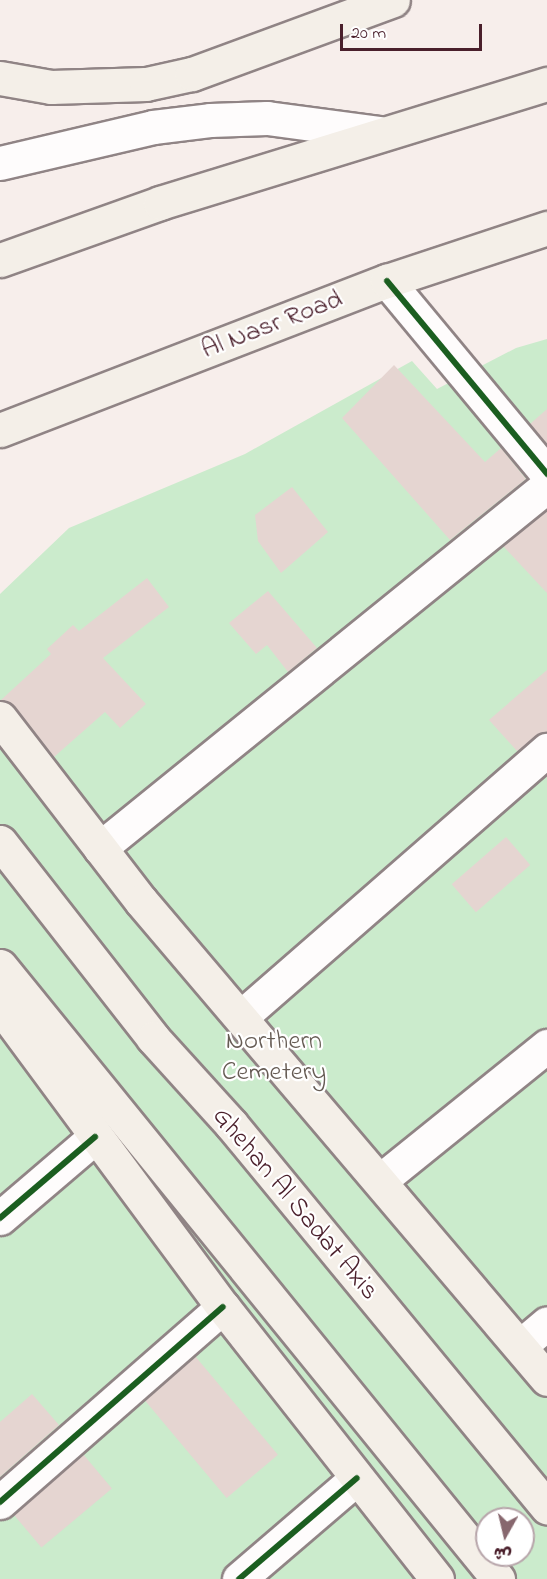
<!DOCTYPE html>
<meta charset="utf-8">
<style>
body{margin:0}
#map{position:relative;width:547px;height:1579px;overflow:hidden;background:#f7eeeb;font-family:"Indie Flower","Playpen Sans Arabic",sans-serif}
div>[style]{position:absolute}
.green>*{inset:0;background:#cbebcc}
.building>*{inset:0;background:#e5d5d1;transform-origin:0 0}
.roads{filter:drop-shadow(2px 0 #908485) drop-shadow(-2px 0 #908485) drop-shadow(0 2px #908485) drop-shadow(0 -2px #908485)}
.minor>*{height:33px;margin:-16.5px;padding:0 16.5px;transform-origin:16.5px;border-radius:16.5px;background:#fefcfc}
.major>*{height:33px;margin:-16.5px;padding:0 16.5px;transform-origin:16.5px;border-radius:16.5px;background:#f4efe8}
.highway>*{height:33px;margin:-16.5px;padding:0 16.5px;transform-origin:16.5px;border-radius:16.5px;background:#f4efe8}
.cycleway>*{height:6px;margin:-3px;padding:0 3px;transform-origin:3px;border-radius:3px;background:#1b5e20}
span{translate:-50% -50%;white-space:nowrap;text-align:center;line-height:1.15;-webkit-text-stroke:4.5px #fff;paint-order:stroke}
.street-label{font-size:27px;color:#4a1f2b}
.park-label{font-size:27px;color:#665c54}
.north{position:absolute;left:475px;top:1507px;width:60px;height:60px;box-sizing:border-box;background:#fff;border:2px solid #b7a5aa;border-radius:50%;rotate:188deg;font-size:16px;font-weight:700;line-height:24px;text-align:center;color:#4a1f2b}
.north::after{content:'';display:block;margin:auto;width:21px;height:27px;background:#87676e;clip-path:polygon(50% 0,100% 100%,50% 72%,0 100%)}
.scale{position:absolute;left:340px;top:24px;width:142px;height:27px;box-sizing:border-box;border:3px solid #4a1f2b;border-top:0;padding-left:8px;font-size:18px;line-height:21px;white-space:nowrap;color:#4a1f2b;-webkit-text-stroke:4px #fff;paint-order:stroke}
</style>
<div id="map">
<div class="green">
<i style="clip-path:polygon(evenodd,547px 339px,547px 1579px,0 1579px,0 594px,69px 528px,245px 454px,412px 361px,437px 389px,516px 348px,547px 339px,487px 1519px,523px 1519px,523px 1555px,487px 1555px,487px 1519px)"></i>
</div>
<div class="building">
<i style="clip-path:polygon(394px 365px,485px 462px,501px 448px,526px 479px,450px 540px,342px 418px)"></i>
<i style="clip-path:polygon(547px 409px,547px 445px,530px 424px)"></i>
<i style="clip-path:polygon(292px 487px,328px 532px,281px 573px,258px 541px,255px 515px)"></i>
<i style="clip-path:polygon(547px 510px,547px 593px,503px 546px)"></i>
<i style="clip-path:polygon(147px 578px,169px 607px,103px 658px,146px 704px,120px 728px,105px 712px,54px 757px,15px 707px,1px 700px,51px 654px,47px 649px,73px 625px,79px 631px)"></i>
<i style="clip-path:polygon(268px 591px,317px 648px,288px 672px,267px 645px,256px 654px,229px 623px)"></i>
<i style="clip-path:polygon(547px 670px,547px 732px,517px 751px,489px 720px)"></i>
<i style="left:506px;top:837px;width:37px;height:72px;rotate:49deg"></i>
<i style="left:195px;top:1356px;width:129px;height:67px;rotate:50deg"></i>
<i style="clip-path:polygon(32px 1394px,59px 1425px,0 1477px,0 1422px)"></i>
<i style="left:83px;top:1454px;width:45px;height:92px;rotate:50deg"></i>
</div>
<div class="roads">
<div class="minor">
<i style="left:0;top:163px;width:157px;rotate:-13.2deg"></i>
<i style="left:153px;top:127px;width:57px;rotate:-7deg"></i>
<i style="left:210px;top:120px;width:57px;rotate:-2deg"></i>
<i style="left:267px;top:118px;width:114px;rotate:7.6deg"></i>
<i style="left:387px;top:281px;width:251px;rotate:50.3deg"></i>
<i style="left:100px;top:848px;width:575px;rotate:-39deg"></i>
<i style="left:242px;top:1016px;width:405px;rotate:-41.1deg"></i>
<i style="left:382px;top:1179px;width:212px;rotate:-38.9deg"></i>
<i style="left:0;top:1218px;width:125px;rotate:-40.5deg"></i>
<i style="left:520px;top:1346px;width:35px;rotate:-40deg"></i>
<i style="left:0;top:1502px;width:296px;rotate:-41.2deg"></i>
<i style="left:239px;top:1579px;width:155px;rotate:-40.6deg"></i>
</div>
<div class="major">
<i style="left:0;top:842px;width:249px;rotate:52deg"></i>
<i style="left:153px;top:1038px;width:116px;rotate:47.8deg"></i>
<i style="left:231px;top:1124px;width:497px;rotate:50.5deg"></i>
<i style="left:0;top:966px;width:790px;rotate:50.91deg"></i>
</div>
<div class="highway">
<i style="left:0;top:78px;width:52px;rotate:10deg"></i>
<i style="left:51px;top:87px;width:95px;rotate:-1.8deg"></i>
<i style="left:146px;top:84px;width:47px;rotate:-12.3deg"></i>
<i style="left:192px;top:74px;width:214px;rotate:-20.2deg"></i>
<i style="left:0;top:260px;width:170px;rotate:-19.6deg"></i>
<i style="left:160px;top:203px;width:405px;rotate:-17.1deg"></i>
<i style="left:0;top:430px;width:415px;rotate:-21.1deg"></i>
<i style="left:387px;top:281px;width:169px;rotate:-18.3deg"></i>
<i style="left:0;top:718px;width:231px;rotate:52.4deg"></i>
<i style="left:141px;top:901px;width:627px;rotate:49.66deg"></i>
<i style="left:0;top:1006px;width:375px;rotate:53.5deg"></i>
<i style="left:223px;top:1307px;width:346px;rotate:51.8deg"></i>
</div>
</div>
<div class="cycleway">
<i style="left:387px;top:281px;width:251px;rotate:50.3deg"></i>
<i style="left:0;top:1218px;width:125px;rotate:-40.5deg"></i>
<i style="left:0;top:1502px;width:296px;rotate:-41.2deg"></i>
<i style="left:239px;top:1579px;width:155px;rotate:-40.6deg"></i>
</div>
<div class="street-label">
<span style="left:272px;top:325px;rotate:-21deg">Al Nasr Road</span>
<span style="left:295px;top:1204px;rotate:50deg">Ghehan Al Sadat Axis</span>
</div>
<div class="park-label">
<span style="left:274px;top:1057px">Northern<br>Cemetery</span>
</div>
<div class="north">ش</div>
<div class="scale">20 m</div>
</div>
